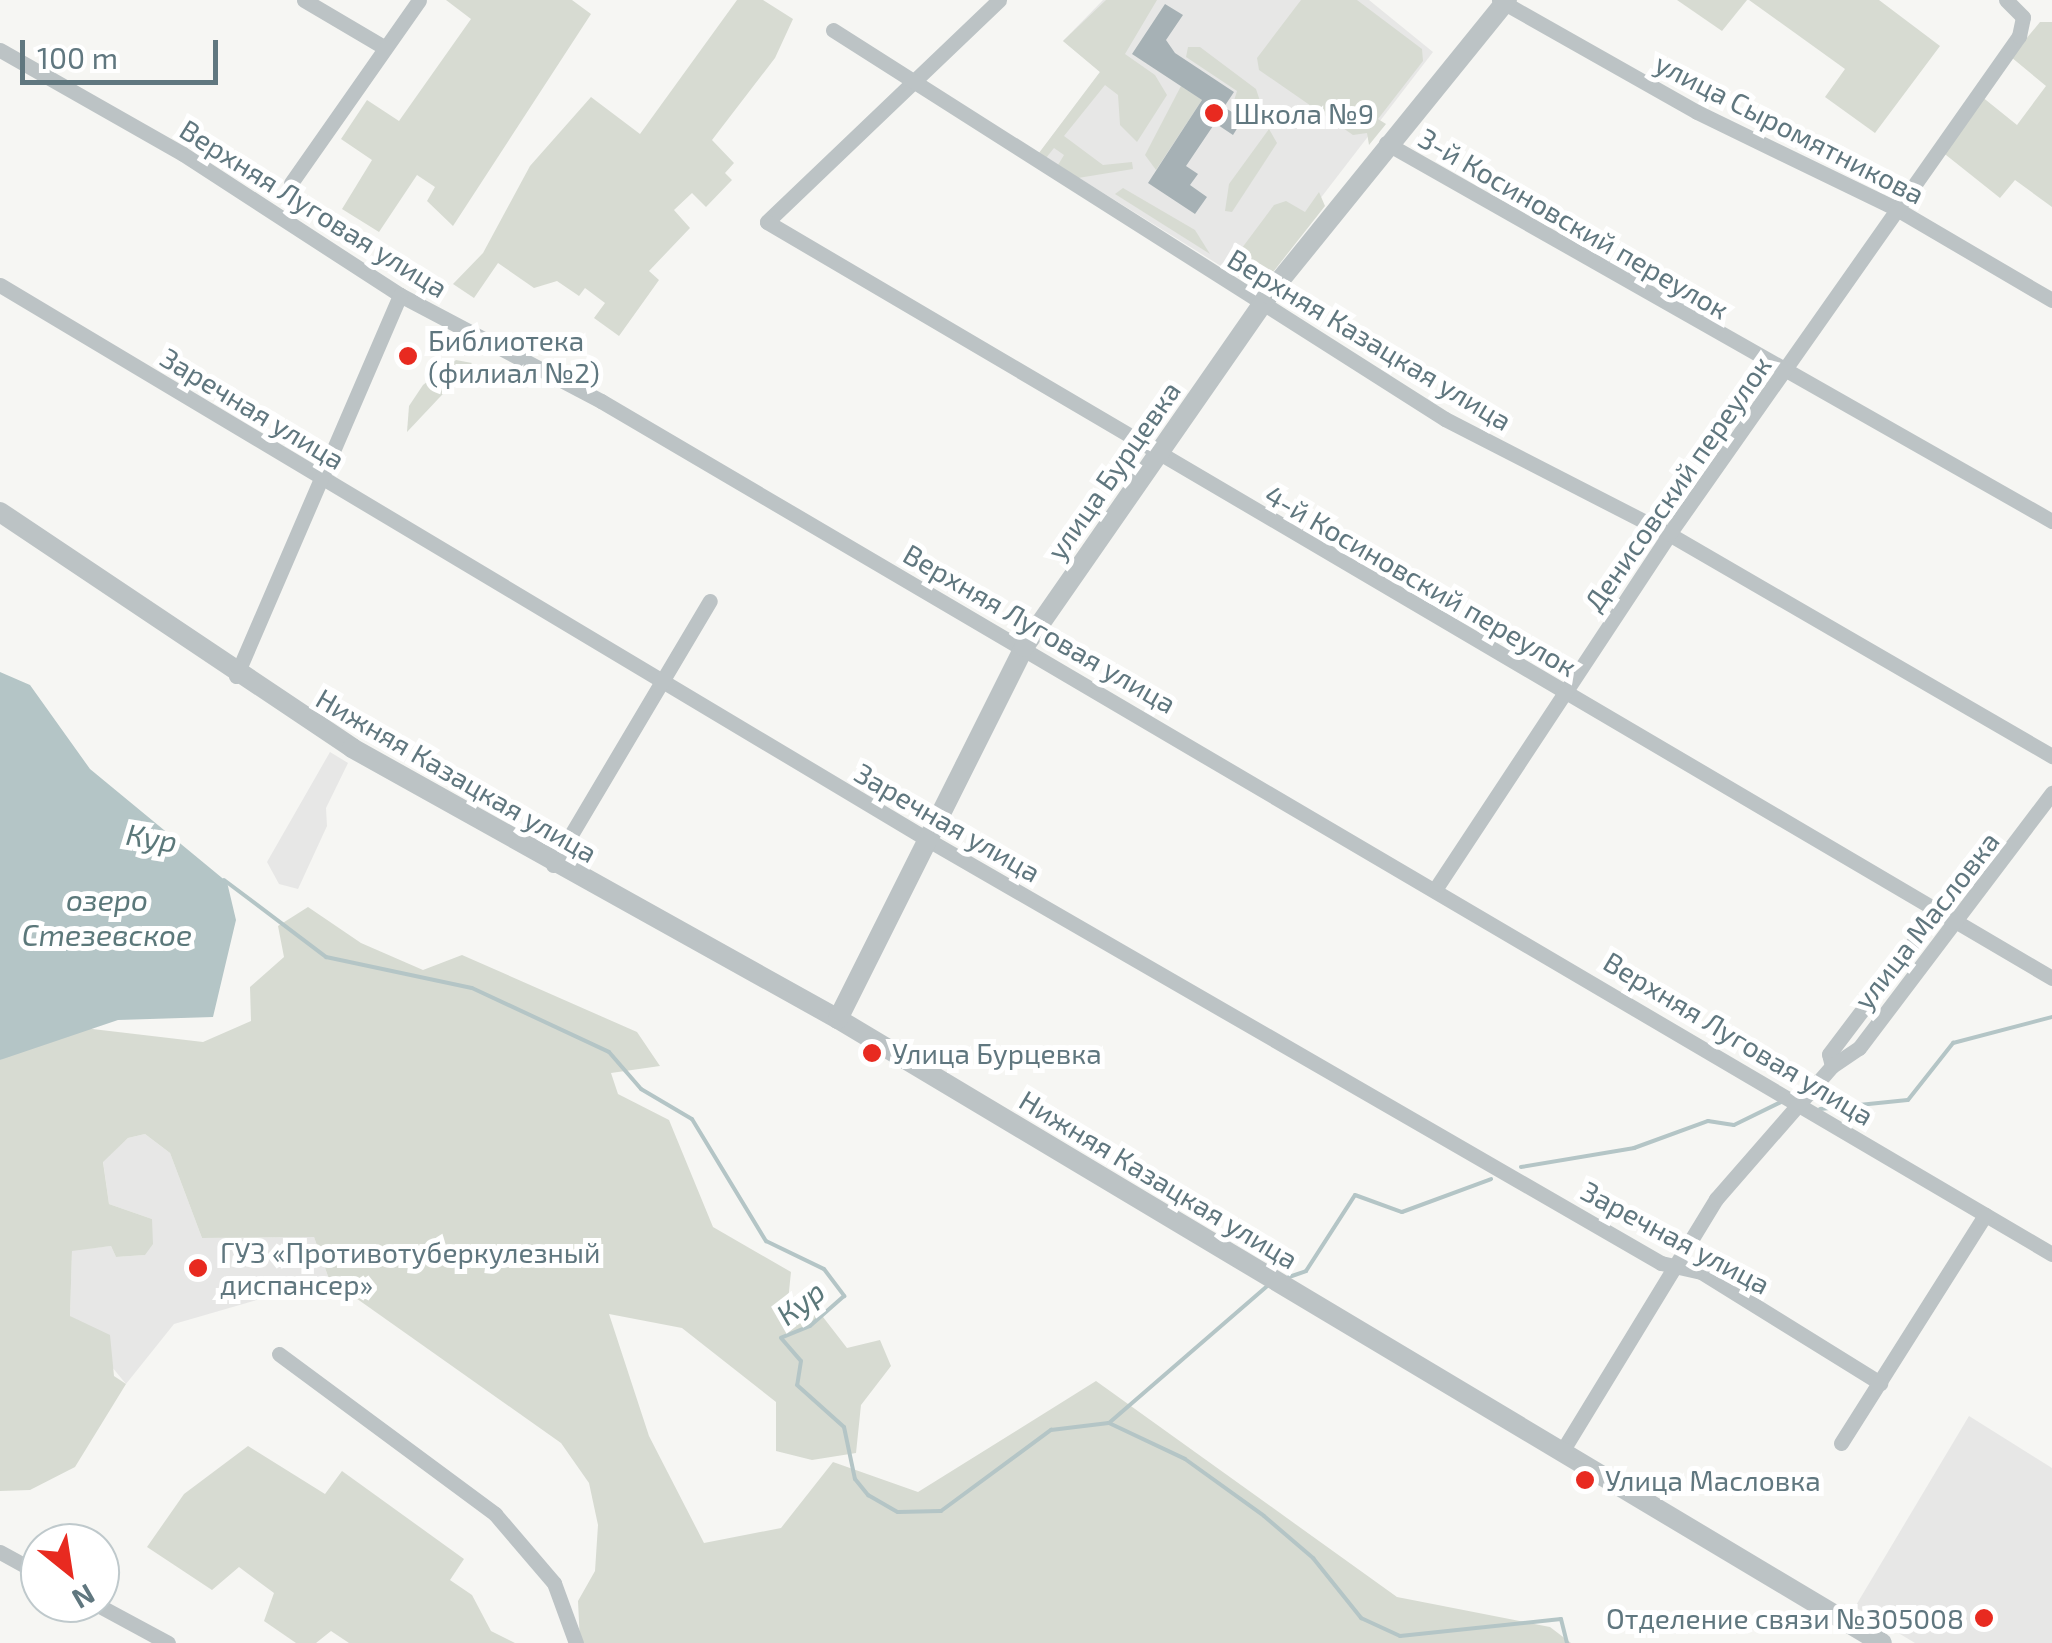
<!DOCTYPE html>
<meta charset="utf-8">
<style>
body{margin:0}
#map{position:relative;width:2052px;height:1643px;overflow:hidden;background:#f6f6f3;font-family:"Exo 2",sans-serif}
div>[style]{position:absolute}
.built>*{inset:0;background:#e7e7e6}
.green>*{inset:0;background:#d7dbd2}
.water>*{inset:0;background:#b4c5c6}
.stream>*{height:4px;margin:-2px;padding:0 2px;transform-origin:2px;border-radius:2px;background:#b4c5c6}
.building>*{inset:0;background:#a6b1b5}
.minor>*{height:15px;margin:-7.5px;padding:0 7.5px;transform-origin:7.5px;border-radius:7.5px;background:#bcc3c5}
.tertiary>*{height:20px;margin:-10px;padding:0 10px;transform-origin:10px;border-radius:10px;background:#bcc3c5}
.dots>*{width:28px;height:28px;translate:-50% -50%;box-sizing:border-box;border:5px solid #fff;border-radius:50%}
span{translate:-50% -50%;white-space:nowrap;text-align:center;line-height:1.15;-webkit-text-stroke:10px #fff;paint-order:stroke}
.poi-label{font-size:28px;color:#60777f}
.left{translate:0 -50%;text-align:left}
.right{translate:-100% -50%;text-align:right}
.street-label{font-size:28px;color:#60777f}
.water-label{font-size:30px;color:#5b787a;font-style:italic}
.north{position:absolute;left:20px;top:1523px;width:100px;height:100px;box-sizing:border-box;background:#fff;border:2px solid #bfc9cc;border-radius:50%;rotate:150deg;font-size:28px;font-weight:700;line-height:40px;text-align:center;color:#60777f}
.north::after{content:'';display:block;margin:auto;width:35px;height:45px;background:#e82a20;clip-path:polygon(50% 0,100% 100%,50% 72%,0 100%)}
.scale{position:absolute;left:20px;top:40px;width:198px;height:45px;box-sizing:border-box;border:5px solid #60777f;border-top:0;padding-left:12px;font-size:30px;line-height:35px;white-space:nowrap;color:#60777f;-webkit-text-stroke:8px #fff;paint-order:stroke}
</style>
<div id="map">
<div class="built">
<i style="clip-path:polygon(1103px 0,1369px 0,1433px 52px,1253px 286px,1039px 153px,1100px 72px,1063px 41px)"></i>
<i style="clip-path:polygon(330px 752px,348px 763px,326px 808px,327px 826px,298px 889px,279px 884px,267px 862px)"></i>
<i style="clip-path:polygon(145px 1134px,170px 1153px,202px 1238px,314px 1237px,329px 1279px,174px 1324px,126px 1384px,70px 1316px,72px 1250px,111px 1246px,116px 1257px,145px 1255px,152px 1219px,109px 1204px,103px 1161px,128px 1138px)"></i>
<i style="clip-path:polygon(1969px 1416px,2052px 1468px,2052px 1643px,1915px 1643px,1855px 1607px)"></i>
</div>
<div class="green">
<i style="clip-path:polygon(446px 0,572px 0,591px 14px,453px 226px,427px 201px,435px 187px,417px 175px,379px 232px,342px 209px,372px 160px,341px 139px,367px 100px,399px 121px,471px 19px)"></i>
<i style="clip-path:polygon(737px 0,763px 0,793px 19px,775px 58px,712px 140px,734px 163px,725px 173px,732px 180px,706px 207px,692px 193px,674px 210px,690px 228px,649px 271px,659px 280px,619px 336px,594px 318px,605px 303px,585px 288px,579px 296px,557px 281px,534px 288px,498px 263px,474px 298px,453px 284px,483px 253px,530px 166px,591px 97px,640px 134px)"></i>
<i style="clip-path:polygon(1106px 0,1157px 0,1125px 54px,1155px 75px,1167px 95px,1137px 142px,1120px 125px,1118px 95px,1105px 85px,1064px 136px,1103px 165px,1132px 162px,1133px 169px,1078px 178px,1058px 165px,1064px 155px,1054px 148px,1046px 158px,1039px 153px,1100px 72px,1063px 41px)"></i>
<i style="clip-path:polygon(1301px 0,1357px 0,1422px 49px,1423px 61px,1378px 119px,1386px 124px,1369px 145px,1367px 133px,1353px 135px,1259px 70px,1257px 58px)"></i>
<i style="clip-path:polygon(1677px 0,1747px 0,1722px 31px)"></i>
<i style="clip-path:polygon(1749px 0,1879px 0,1940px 46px,1875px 133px,1825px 97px,1845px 69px)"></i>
<i style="clip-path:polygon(2040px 22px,2052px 22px,2052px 207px,2015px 180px,2000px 198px,1941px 151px,1981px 96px,2017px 125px,2046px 86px,2011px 57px)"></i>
<i style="clip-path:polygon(1188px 47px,1200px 47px,1256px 89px,1266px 119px,1232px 107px,1237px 91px,1186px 57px)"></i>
<i style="clip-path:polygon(1181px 86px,1202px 100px,1156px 170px,1145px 155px)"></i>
<i style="clip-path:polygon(1269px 129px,1277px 143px,1232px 212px,1225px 211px,1229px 184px)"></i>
<i style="clip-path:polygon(1123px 188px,1195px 230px,1210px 254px,1115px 194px)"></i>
<i style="clip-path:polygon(1319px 192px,1325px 206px,1266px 281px,1236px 275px,1236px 256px,1274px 205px,1286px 201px,1305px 212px)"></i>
<i style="clip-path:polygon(456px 360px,472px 363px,407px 432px,409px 406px,423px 385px)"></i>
<i style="clip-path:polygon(308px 907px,361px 943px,423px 970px,462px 955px,637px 1032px,660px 1066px,611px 1073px,618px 1094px,669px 1120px,713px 1227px,791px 1272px,788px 1301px,823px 1317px,847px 1348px,880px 1340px,891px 1366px,861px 1405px,856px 1453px,812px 1460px,776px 1451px,776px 1402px,682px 1328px,609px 1314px,649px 1436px,704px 1543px,781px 1528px,833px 1462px,918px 1492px,1096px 1381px,1397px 1597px,1550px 1627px,1571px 1643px,580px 1643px,578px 1601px,595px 1571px,598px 1525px,589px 1483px,561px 1443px,329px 1279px,314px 1237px,202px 1238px,170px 1153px,145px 1134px,128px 1138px,103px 1162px,109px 1204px,152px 1219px,153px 1244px,145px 1255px,116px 1257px,111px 1246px,72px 1251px,70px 1316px,110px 1335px,114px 1376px,126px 1384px,75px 1467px,30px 1490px,0 1491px,0 1060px,35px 1040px,84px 1028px,203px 1042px,251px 1021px,250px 987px,284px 957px,278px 926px)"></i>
<i style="clip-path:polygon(248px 1446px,325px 1494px,342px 1471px,464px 1559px,450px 1580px,472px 1595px,491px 1631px,515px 1643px,349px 1643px,331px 1631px,316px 1643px,296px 1643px,264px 1621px,274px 1593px,239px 1567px,212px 1590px,147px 1547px,184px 1494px)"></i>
</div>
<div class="water">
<i style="clip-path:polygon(0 672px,30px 685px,90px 769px,227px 882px,236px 920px,213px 1017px,118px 1020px,0 1060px)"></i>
</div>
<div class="stream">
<i style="left:224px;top:880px;width:128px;rotate:37deg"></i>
<i style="left:326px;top:957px;width:149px;rotate:12deg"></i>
<i style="left:472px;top:988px;width:151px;rotate:25deg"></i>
<i style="left:609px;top:1052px;width:49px;rotate:49.1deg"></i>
<i style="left:641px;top:1089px;width:59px;rotate:30.5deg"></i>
<i style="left:692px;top:1119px;width:143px;rotate:58.8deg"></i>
<i style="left:766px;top:1241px;width:64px;rotate:25.8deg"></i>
<i style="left:824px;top:1269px;width:34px;rotate:53deg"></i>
<i style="left:844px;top:1296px;width:45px;rotate:138.6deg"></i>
<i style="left:810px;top:1326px;width:31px;rotate:158deg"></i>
<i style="left:781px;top:1338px;width:30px;rotate:49deg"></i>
<i style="left:801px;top:1361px;width:24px;rotate:99deg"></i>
<i style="left:797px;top:1385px;width:63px;rotate:41.8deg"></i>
<i style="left:844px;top:1427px;width:53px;rotate:78.1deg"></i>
<i style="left:855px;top:1479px;width:21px;rotate:51deg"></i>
<i style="left:868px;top:1495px;width:34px;rotate:30deg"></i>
<i style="left:898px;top:1512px;width:43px;rotate:-1.3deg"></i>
<i style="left:941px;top:1511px;width:137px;rotate:-36.4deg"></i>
<i style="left:1051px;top:1430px;width:58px;rotate:-6.9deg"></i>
<i style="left:1109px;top:1423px;width:84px;rotate:25.3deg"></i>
<i style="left:1185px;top:1459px;width:97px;rotate:35.8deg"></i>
<i style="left:1264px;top:1516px;width:65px;rotate:40.6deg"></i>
<i style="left:1313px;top:1558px;width:77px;rotate:51.3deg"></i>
<i style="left:1361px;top:1618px;width:43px;rotate:24.8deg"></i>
<i style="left:1400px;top:1636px;width:162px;rotate:-6deg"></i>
<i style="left:1561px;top:1619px;width:25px;rotate:76deg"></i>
<i style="left:1820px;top:1109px;width:88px;rotate:-5.8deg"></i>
<i style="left:1908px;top:1100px;width:73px;rotate:-51.7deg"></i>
<i style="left:1953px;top:1043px;width:102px;rotate:-14.7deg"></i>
<i style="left:1521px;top:1167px;width:115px;rotate:-9.5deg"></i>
<i style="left:1634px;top:1148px;width:79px;rotate:-20deg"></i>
<i style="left:1708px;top:1121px;width:26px;rotate:9deg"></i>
<i style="left:1734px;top:1125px;width:52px;rotate:-26.1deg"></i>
<i style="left:1289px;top:1277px;width:18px;rotate:-19deg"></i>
<i style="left:1306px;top:1271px;width:90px;rotate:-57.2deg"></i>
<i style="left:1355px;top:1195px;width:50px;rotate:19.9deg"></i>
<i style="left:1402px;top:1212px;width:95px;rotate:-20.3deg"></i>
<i style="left:1109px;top:1423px;width:209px;rotate:-40.9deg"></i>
</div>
<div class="building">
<i style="clip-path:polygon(1165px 4px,1183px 15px,1166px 40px,1175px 53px,1234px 92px,1224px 107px,1243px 119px,1233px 135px,1215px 123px,1186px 166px,1198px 174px,1190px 185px,1207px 197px,1195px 214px,1148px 183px,1202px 100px,1132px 54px)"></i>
</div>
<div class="minor">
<i style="left:304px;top:0;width:91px;rotate:30.5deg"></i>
<i style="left:999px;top:0;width:321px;rotate:136.3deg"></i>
<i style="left:767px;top:222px;width:1491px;rotate:30.47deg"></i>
<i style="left:1499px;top:0;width:227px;rotate:29.5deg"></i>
<i style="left:1697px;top:112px;width:220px;rotate:25.9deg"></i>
<i style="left:1895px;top:208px;width:182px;rotate:30.4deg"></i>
<i style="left:833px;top:30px;width:725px;rotate:32.44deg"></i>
<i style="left:1445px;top:419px;width:252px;rotate:27.2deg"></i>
<i style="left:1669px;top:534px;width:443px;rotate:30.1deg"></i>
<i style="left:0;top:50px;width:210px;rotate:29.6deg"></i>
<i style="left:183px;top:154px;width:259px;rotate:33deg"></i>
<i style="left:400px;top:295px;width:227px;rotate:27.8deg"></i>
<i style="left:601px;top:401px;width:1683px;rotate:30.45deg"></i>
<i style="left:1386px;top:143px;width:766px;rotate:29.58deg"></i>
<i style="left:291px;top:183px;width:223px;rotate:-55deg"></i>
<i style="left:0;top:285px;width:1084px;rotate:30.87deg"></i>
<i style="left:930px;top:841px;width:844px;rotate:30deg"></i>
<i style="left:1661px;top:1263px;width:41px;rotate:12.7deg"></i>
<i style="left:1701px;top:1272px;width:211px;rotate:31.8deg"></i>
<i style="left:236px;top:676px;width:415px;rotate:-66.7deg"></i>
<i style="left:553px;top:865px;width:307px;rotate:-59.3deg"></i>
<i style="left:1436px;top:888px;width:424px;rotate:-56.6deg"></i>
<i style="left:1669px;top:534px;width:609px;rotate:-54.9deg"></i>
<i style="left:2019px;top:36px;width:19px;rotate:-78deg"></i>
<i style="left:2023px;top:17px;width:24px;rotate:-135deg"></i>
<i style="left:1832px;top:1066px;width:12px;rotate:-104deg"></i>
<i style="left:1829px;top:1054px;width:184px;rotate:-52.9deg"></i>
<i style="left:279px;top:1354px;width:269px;rotate:36.5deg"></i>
<i style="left:495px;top:1514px;width:91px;rotate:49.5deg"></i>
<i style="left:554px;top:1583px;width:64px;rotate:69.9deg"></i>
<i style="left:1841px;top:1443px;width:270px;rotate:-57.7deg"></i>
<i style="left:1561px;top:1453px;width:298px;rotate:-58.6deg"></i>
<i style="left:1716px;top:1199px;width:176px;rotate:-48.9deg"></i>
<i style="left:1832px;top:1066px;width:32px;rotate:-34deg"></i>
<i style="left:1859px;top:1048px;width:320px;rotate:-52.9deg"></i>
<i style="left:0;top:1552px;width:46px;rotate:28.8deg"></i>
<i style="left:94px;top:1603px;width:84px;rotate:28.4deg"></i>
</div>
<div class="tertiary">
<i style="left:0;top:512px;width:424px;rotate:33.8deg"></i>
<i style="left:352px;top:748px;width:556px;rotate:29.14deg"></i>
<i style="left:838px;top:1019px;width:1216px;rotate:30.87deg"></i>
<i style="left:838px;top:1019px;width:416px;rotate:-63.4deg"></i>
<i style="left:1024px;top:647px;width:430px;rotate:-55.2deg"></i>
<i style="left:1269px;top:294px;width:378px;rotate:-51deg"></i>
</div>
<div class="dots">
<i style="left:1214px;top:113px;background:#e82a20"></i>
<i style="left:408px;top:356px;background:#e82a20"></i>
<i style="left:872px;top:1053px;background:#e82a20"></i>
<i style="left:198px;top:1268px;background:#e82a20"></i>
<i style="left:1585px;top:1480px;background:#e82a20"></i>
<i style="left:1984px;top:1618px;background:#e82a20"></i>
</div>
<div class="poi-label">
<span class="left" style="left:1234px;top:113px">Школа №9</span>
<span class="left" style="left:428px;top:356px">Библиотека<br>(филиал №2)</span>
<span class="left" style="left:892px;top:1053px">Улица Бурцевка</span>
<span class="left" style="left:220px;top:1268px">ГУЗ «Противотуберкулезный<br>диспансер»</span>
<span class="left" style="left:1605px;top:1480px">Улица Масловка</span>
<span class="right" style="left:1964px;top:1618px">Отделение связи №305008</span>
</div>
<div class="street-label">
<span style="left:1790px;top:128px;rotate:27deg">улица Сыромятникова</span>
<span style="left:314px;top:208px;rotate:32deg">Верхняя Луговая улица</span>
<span style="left:1574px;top:223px;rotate:30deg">3-й Косиновский переулок</span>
<span style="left:1370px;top:339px;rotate:31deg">Верхняя Казацкая улица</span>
<span style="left:253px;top:408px;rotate:31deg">Заречная улица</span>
<span style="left:1113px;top:470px;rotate:-55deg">улица Бурцевка</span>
<span style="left:1677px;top:483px;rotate:-55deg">Денисовский переулок</span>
<span style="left:1421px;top:580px;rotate:30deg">4-й Косиновский переулок</span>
<span style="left:1040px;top:628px;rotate:30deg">Верхняя Луговая улица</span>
<span style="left:457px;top:775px;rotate:30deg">Нижняя Казацкая улица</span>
<span style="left:948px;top:822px;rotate:30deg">Заречная улица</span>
<span style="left:1926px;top:920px;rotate:-52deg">улица Масловка</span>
<span style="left:1739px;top:1038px;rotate:31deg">Верхняя Луговая улица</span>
<span style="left:1159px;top:1179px;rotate:31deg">Нижняя Казацкая улица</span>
<span style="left:1676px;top:1237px;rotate:28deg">Заречная улица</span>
</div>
<div class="water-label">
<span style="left:152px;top:837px;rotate:9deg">Кур</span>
<span style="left:107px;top:916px">озеро<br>Стезевское</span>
<span style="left:800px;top:1302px;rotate:-38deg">Кур</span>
</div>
<div class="north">N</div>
<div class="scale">100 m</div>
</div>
